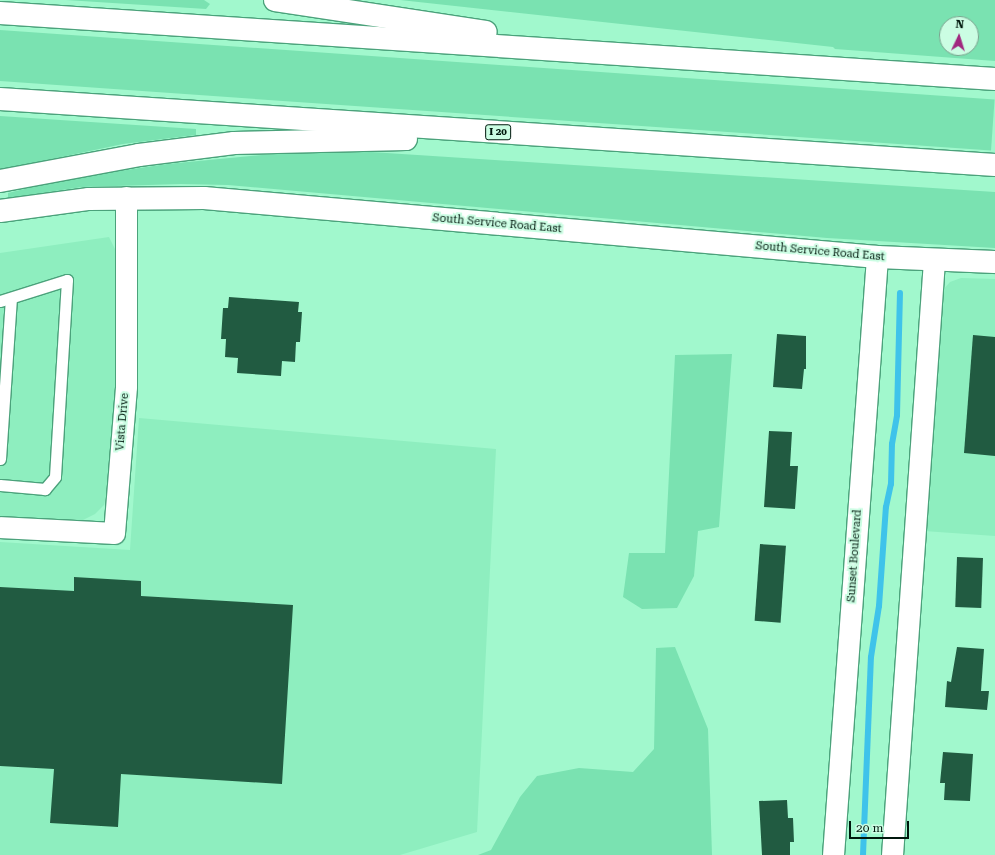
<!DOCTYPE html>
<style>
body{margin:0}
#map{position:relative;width:995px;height:855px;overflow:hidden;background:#a1f8cd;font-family:"Roboto Serif",serif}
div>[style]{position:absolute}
.built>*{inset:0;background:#8eeebf}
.green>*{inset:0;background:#7ae2b1;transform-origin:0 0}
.stream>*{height:6px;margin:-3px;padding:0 3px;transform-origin:3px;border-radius:3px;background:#3fc3ea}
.building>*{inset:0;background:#215b41;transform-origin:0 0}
.roads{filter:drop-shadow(1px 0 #4ba27b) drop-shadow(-1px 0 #4ba27b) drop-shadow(0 1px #4ba27b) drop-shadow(0 -1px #4ba27b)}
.service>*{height:11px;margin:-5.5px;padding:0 5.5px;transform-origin:5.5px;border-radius:5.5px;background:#fff}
.minor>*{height:21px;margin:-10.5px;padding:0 10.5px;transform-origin:10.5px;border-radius:10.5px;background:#fff}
.secondary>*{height:22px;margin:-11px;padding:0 11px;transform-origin:11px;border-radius:11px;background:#fff}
.motorway>*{height:22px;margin:-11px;padding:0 11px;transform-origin:11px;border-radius:11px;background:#fff}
span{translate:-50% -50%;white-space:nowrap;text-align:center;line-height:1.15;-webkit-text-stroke:4px #cbfde3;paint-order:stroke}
.shield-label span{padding:1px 3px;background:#cbfde3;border:1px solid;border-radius:3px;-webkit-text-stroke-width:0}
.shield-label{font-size:10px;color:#00180d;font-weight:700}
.street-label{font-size:11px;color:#00180d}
.north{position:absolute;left:939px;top:16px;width:40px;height:40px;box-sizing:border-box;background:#cbfde3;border:1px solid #7aa18d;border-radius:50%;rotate:4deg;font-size:11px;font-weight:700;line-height:16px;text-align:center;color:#00180d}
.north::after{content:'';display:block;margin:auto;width:14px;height:18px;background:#a1287f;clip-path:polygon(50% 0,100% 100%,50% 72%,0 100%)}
.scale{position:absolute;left:849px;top:821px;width:60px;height:18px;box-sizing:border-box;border:2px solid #00180d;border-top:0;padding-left:5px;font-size:12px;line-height:14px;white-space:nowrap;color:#00180d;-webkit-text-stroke:3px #cbfde3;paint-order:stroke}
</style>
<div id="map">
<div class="built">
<i style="clip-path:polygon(109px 237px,116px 251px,116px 379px,107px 491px,104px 505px,95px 514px,81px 521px,0 516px,0 253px)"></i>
<i style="clip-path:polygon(961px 278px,995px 279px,995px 536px,924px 531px,942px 291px,950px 282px)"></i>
<i style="clip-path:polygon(139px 418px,496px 449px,477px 832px,400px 855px,0 855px,0 542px,130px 550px)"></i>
</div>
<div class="green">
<i style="clip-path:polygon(66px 0,204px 0,210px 4px,206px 9px)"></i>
<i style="clip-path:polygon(evenodd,400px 0,995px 0,995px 61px,835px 49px,833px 47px,400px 0,947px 24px,971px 24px,971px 48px,947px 48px,947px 24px)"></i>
<i style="left:0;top:30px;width:997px;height:51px;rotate:4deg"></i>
<i style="clip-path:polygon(0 116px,196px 129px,196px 135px,123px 144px,0 170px)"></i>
<i style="clip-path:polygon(371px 152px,995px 192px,995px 248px,827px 238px,228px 185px,181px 184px,82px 187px,8px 198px,8px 193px,65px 179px,167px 164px,283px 153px)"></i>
<i style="clip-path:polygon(732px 354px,719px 527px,698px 531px,694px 576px,677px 608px,642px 609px,623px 597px,629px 553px,665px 553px,675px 355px)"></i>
<i style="clip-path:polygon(675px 647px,708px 729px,712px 855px,478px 855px,491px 850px,520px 797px,537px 776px,579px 768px,633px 772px,654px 749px,656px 648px)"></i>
</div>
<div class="stream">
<i style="left:863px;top:855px;width:198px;rotate:-87.7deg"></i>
<i style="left:871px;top:657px;width:52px;rotate:-81.1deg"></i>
<i style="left:879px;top:606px;width:99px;rotate:-86deg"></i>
<i style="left:886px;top:507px;width:24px;rotate:-78deg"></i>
<i style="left:891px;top:484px;width:40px;rotate:-88.6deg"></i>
<i style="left:892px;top:444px;width:29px;rotate:-80deg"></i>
<i style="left:897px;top:415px;width:122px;rotate:-88.6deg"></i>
</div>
<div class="building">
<i style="clip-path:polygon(229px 297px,299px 302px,298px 312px,302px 312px,300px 342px,296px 342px,295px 362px,282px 361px,281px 376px,237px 373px,238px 358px,225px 357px,226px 339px,221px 339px,223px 308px,228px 308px)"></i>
<i style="clip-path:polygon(777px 334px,806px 336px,806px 369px,804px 369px,802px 389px,773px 387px)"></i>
<i style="clip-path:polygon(973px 335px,995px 337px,995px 456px,964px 453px)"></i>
<i style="clip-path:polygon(769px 431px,792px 432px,790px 466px,798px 466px,795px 509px,764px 507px)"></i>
<i style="left:760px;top:544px;width:26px;height:77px;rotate:4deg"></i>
<i style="left:957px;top:557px;width:26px;height:50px;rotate:2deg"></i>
<i style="clip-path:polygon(74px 577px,141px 581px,141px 596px,293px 605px,282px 784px,121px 774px,118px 827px,50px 823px,54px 769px,0 766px,0 587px,74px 591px)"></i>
<i style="clip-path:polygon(957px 647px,984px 649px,981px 691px,989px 691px,987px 710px,945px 707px,947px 681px,951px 682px)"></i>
<i style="clip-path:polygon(943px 752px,973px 754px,970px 801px,944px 800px,945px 783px,940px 783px)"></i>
<i style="clip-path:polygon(787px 800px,788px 818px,793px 818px,794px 842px,790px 842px,790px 855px,762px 855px,759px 801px)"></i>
</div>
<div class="roads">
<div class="service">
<i style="left:0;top:301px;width:70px;rotate:-17.4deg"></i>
<i style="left:67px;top:280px;width:197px;rotate:93.5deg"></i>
<i style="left:55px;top:477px;width:16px;rotate:130deg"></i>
<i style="left:45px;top:489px;width:45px;rotate:-174.9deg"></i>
<i style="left:0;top:459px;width:161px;rotate:-86.1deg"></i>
</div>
<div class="minor">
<i style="left:0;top:527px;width:114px;rotate:3deg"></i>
<i style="left:114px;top:533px;width:147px;rotate:-85.3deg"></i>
<i style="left:126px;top:386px;width:189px;rotate:-90deg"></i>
<i style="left:833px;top:855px;width:600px;rotate:-85.79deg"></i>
<i style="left:892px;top:855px;width:596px;rotate:-85.96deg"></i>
</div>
<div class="secondary">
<i style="left:0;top:211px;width:90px;rotate:-7.7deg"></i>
<i style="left:89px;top:199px;width:115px;rotate:-0.5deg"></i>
<i style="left:204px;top:198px;width:676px;rotate:5.01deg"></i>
<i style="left:877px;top:257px;width:118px;rotate:2.4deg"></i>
</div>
<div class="motorway">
<i style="left:275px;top:0;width:213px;rotate:8.6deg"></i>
<i style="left:0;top:13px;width:997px;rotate:3.79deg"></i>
<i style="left:0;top:99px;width:997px;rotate:3.79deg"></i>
<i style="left:0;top:181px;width:141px;rotate:-10.6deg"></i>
<i style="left:139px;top:155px;width:96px;rotate:-7.2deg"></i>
<i style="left:234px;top:143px;width:172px;rotate:-1.3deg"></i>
</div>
</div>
<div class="shield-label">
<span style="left:498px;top:132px">I 20</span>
</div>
<div class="street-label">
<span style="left:497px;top:224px;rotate:5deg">South Service Road East</span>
<span style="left:820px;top:252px;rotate:5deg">South Service Road East</span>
<span style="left:123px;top:422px;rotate:-85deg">Vista Drive</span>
<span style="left:855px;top:556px;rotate:-86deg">Sunset Boulevard</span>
</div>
<div class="north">N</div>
<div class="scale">20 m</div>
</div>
